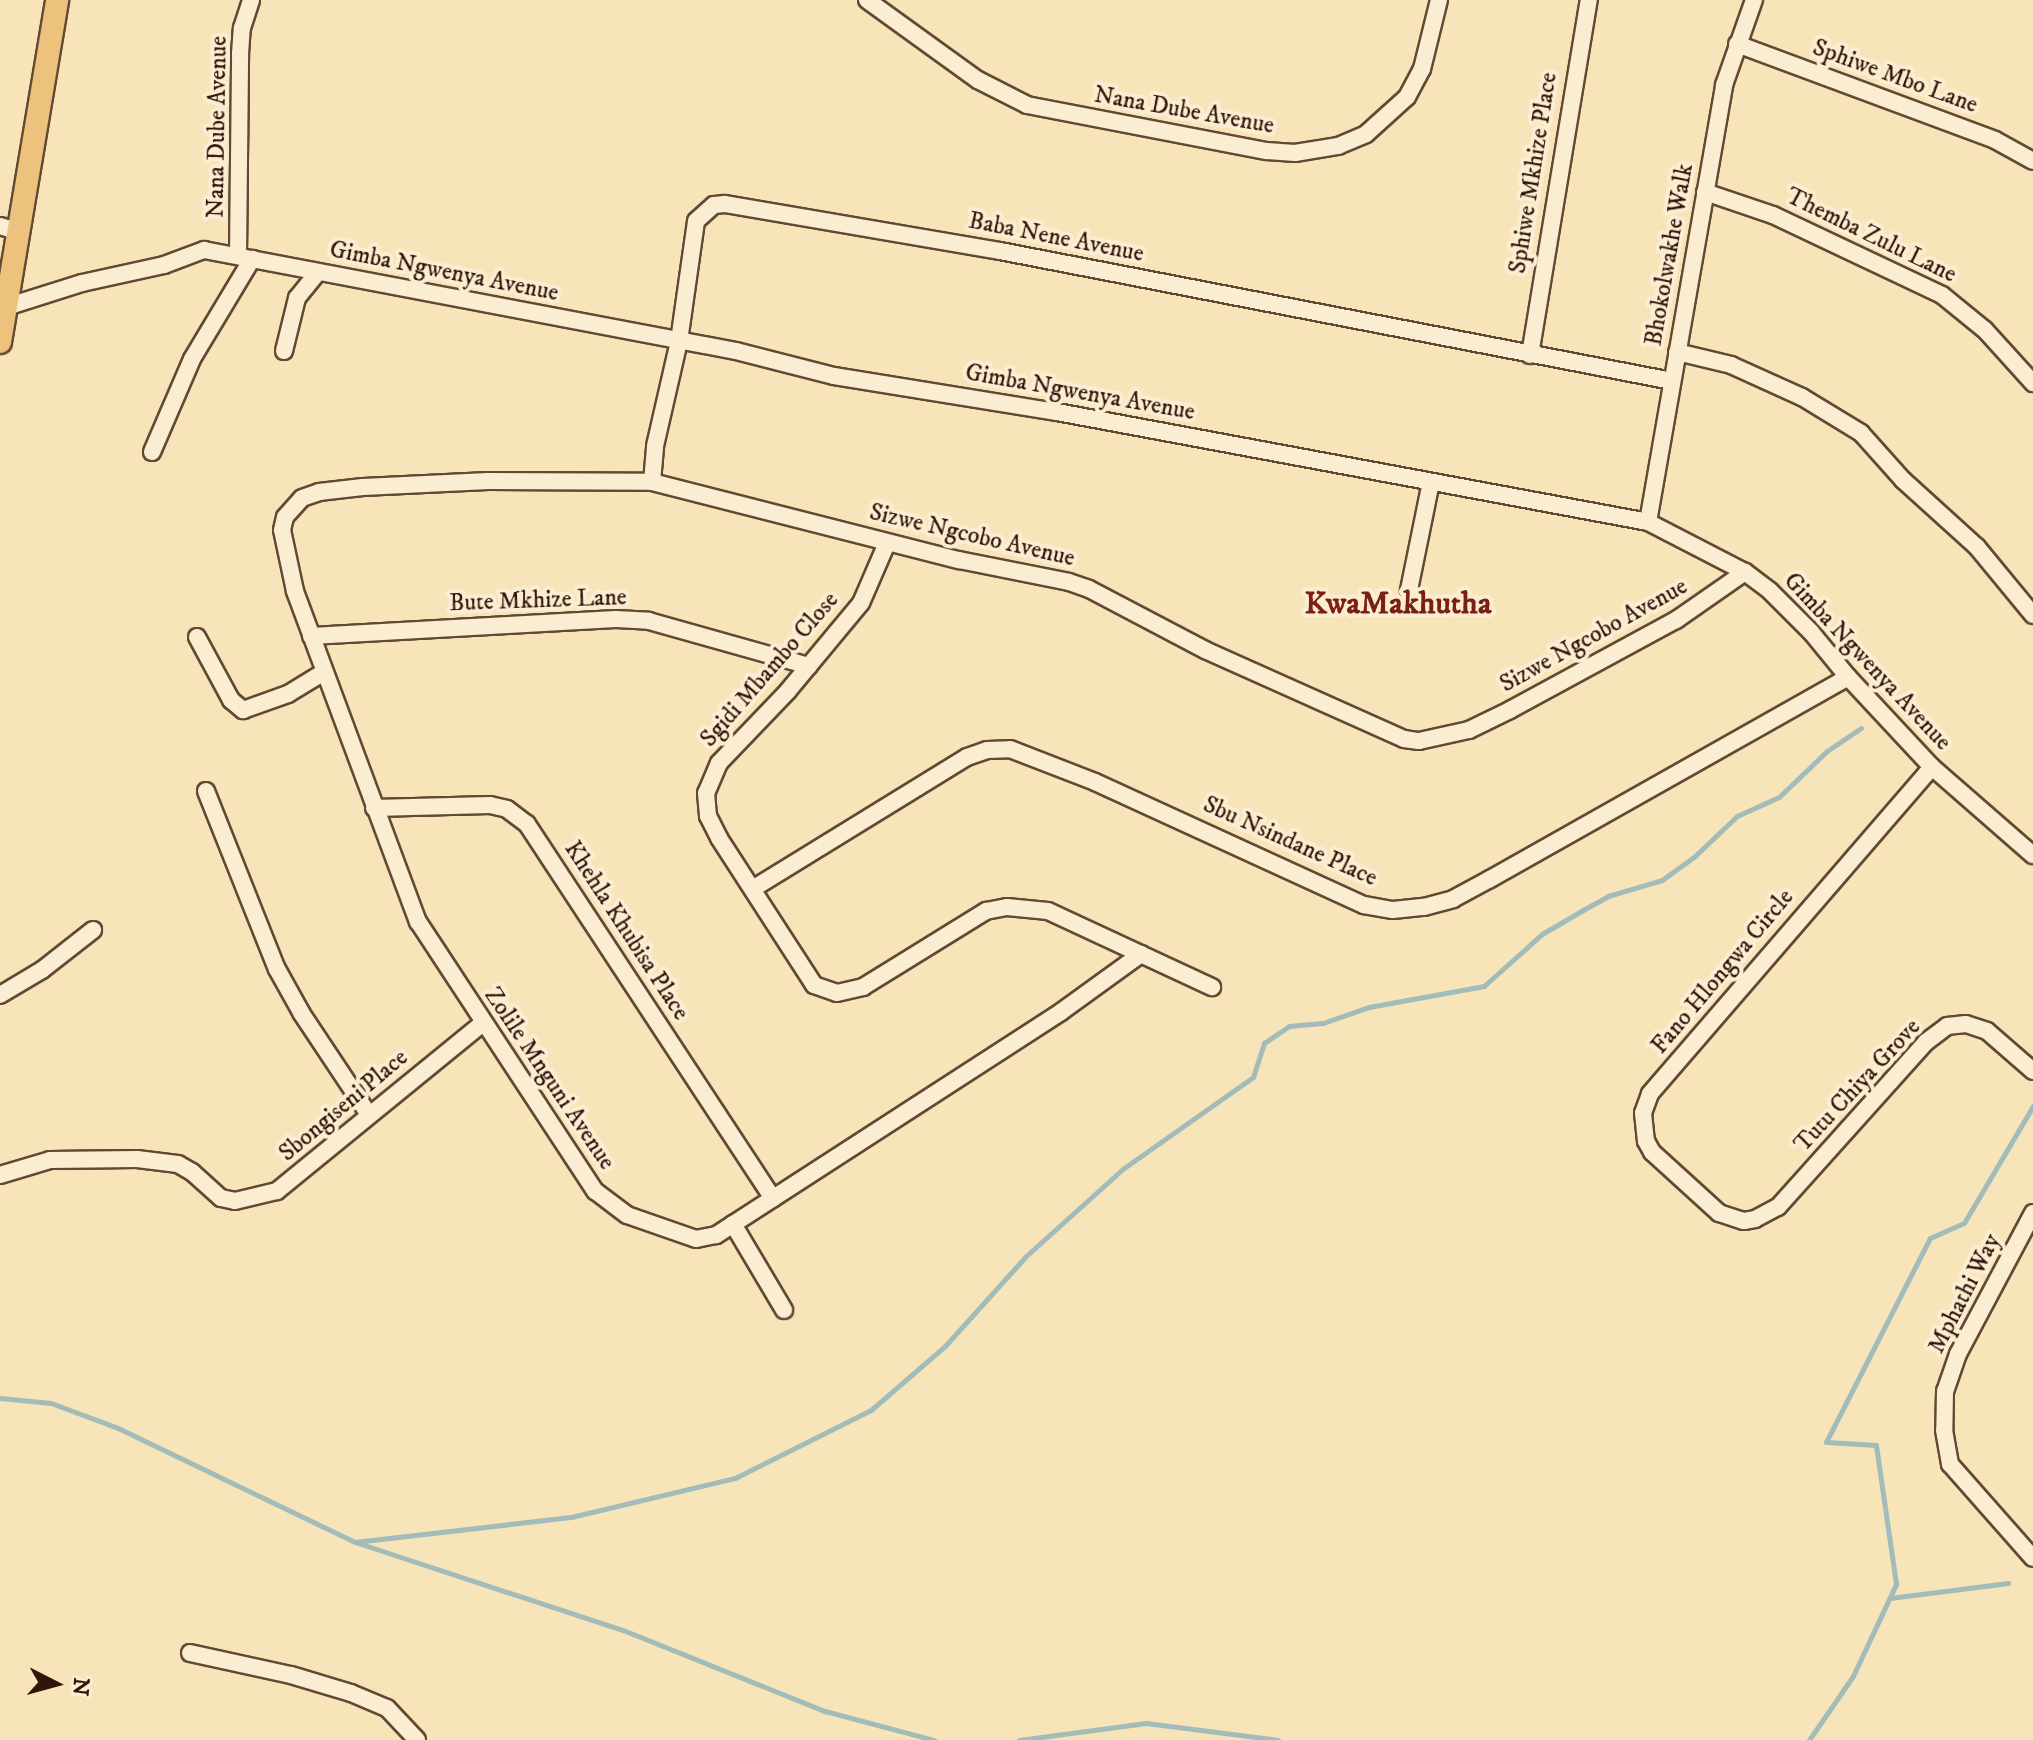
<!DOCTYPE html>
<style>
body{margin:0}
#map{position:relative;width:2033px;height:1740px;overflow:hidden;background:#f7e4b9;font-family:"IM FELL DW Pica",serif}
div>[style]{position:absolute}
.stream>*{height:5px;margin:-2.5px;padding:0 2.5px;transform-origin:2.5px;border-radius:2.5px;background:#a2bcba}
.roads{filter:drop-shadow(2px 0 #624934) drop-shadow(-2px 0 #624934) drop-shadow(0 2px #624934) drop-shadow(0 -2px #624934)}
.minor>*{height:16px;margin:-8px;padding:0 8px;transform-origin:8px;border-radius:8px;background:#faedd2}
.major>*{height:22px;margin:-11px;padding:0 11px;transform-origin:11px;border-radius:11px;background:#ecc27c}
span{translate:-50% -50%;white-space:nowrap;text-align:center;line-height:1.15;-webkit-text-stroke:8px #faedd2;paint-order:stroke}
.street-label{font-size:24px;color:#301508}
.district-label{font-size:32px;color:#7a1f14;font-weight:700}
.north{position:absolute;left:16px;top:1644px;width:80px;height:80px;-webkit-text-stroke:6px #faedd2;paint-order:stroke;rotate:96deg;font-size:22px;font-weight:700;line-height:32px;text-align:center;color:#301508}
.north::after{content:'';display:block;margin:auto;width:28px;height:36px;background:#301508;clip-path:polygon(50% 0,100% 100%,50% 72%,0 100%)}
</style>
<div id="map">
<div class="stream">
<i style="left:0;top:1398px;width:51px;rotate:5.6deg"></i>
<i style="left:51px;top:1403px;width:72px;rotate:20.5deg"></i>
<i style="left:118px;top:1428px;width:263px;rotate:25.7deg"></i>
<i style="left:355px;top:1542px;width:282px;rotate:18.2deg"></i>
<i style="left:623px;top:1630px;width:218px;rotate:21.9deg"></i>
<i style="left:825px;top:1711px;width:113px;rotate:14.9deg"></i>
<i style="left:355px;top:1542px;width:217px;rotate:-6.6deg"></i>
<i style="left:571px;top:1517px;width:169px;rotate:-13.4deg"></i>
<i style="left:735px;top:1478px;width:152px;rotate:-26.6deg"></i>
<i style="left:871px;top:1410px;width:98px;rotate:-40.9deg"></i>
<i style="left:945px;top:1346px;width:120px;rotate:-48deg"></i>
<i style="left:1025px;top:1257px;width:133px;rotate:-42deg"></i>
<i style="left:1124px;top:1168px;width:158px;rotate:-35.2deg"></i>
<i style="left:1253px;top:1077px;width:36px;rotate:-72deg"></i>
<i style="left:1264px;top:1043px;width:30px;rotate:-34deg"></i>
<i style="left:1289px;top:1026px;width:34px;rotate:-5deg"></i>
<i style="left:1323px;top:1023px;width:49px;rotate:-19.2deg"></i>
<i style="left:1369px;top:1007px;width:117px;rotate:-10.3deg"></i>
<i style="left:1484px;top:986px;width:78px;rotate:-41.9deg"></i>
<i style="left:1542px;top:934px;width:48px;rotate:-30.3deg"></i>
<i style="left:1583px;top:910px;width:29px;rotate:-29deg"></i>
<i style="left:1608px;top:896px;width:56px;rotate:-16.5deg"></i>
<i style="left:1662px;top:880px;width:41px;rotate:-36deg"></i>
<i style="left:1695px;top:856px;width:58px;rotate:-43.6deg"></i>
<i style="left:1737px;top:816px;width:46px;rotate:-24.3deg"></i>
<i style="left:1779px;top:797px;width:66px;rotate:-43.8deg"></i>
<i style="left:1827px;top:751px;width:41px;rotate:-34.1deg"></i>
<i style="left:1890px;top:1598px;width:119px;rotate:-7.2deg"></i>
<i style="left:1019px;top:1740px;width:128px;rotate:-7.6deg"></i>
<i style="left:1146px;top:1723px;width:133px;rotate:7.3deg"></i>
<i style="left:1809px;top:1740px;width:78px;rotate:-55.5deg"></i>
<i style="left:1853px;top:1676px;width:102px;rotate:-64.9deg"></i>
<i style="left:1896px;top:1584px;width:140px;rotate:-98.2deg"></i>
<i style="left:1876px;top:1445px;width:50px;rotate:-176.6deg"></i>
<i style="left:1826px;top:1442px;width:229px;rotate:-63deg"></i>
<i style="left:1930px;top:1238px;width:37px;rotate:-24deg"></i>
<i style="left:1964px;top:1223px;width:136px;rotate:-59.5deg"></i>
</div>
<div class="roads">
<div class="minor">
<i style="left:867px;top:0;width:137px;rotate:35.8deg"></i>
<i style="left:978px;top:80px;width:55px;rotate:27deg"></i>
<i style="left:1027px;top:105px;width:244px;rotate:10.9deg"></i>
<i style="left:1267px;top:151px;width:28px;rotate:4deg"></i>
<i style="left:1295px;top:153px;width:44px;rotate:-9.2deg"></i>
<i style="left:1338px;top:146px;width:30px;rotate:-23deg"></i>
<i style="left:1366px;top:134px;width:55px;rotate:-42.1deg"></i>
<i style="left:1407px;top:97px;width:32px;rotate:-62deg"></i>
<i style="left:1422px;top:69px;width:71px;rotate:-76.2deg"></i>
<i style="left:1737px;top:44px;width:275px;rotate:20.4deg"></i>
<i style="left:1995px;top:140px;width:43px;rotate:28.9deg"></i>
<i style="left:1705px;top:192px;width:72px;rotate:18.7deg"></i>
<i style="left:1773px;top:215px;width:187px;rotate:25.3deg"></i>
<i style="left:1942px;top:295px;width:55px;rotate:39.1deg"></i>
<i style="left:1985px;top:330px;width:72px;rotate:47.8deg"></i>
<i style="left:0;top:226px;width:21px;rotate:17deg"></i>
<i style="left:238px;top:256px;width:202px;rotate:-89.4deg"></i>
<i style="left:240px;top:54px;width:26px;rotate:-86deg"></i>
<i style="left:242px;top:28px;width:29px;rotate:-72deg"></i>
<i style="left:6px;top:307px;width:80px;rotate:-17.5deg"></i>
<i style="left:82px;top:283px;width:84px;rotate:-12.4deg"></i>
<i style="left:164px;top:265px;width:43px;rotate:-20.6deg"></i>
<i style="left:204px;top:250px;width:542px;rotate:10.75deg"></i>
<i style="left:736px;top:351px;width:101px;rotate:14.3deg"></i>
<i style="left:834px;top:376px;width:226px;rotate:9.2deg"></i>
<i style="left:1057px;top:412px;width:601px;rotate:10.54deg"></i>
<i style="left:1648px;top:522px;width:109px;rotate:27.3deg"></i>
<i style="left:1745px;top:572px;width:31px;rotate:37deg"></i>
<i style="left:1770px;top:591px;width:58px;rotate:45deg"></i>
<i style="left:1811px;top:632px;width:58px;rotate:50.6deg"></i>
<i style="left:1848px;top:677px;width:123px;rotate:47deg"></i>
<i style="left:1932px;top:767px;width:134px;rotate:41.1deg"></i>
<i style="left:284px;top:351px;width:55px;rotate:-76.2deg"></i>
<i style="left:297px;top:298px;width:33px;rotate:-51deg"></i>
<i style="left:1677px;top:352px;width:56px;rotate:13.5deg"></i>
<i style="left:1731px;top:365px;width:78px;rotate:24.3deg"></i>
<i style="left:1802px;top:397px;width:69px;rotate:31.4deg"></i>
<i style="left:1861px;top:433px;width:63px;rotate:48.2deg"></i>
<i style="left:1903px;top:480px;width:100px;rotate:42.2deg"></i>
<i style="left:1977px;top:547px;width:88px;rotate:50.5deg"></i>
<i style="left:1530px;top:355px;width:360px;rotate:-80.6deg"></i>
<i style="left:152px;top:452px;width:101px;rotate:-66.7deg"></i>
<i style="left:192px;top:359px;width:117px;rotate:-59deg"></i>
<i style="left:652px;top:482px;width:36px;rotate:-85deg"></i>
<i style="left:655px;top:446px;width:108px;rotate:-77.1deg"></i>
<i style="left:679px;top:341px;width:121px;rotate:-81.9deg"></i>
<i style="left:696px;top:221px;width:24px;rotate:-42deg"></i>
<i style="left:714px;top:205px;width:11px;rotate:-5deg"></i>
<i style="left:725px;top:204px;width:279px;rotate:9.7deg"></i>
<i style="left:1000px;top:251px;width:684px;rotate:10.95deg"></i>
<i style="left:1648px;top:522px;width:444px;rotate:-80.1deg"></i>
<i style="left:1724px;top:85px;width:90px;rotate:-70.6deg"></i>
<i style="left:887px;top:543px;width:65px;rotate:113.4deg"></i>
<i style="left:861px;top:603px;width:114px;rotate:129.7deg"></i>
<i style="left:788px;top:691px;width:100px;rotate:133.8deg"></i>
<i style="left:719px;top:763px;width:33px;rotate:113deg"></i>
<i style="left:706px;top:793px;width:23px;rotate:85deg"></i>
<i style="left:708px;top:816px;width:25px;rotate:63deg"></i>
<i style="left:719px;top:838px;width:175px;rotate:57.1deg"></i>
<i style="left:814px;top:985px;width:24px;rotate:19deg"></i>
<i style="left:837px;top:993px;width:27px;rotate:-13deg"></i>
<i style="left:863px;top:987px;width:145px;rotate:-31.7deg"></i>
<i style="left:986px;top:911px;width:21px;rotate:-11deg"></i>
<i style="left:1007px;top:907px;width:41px;rotate:5.6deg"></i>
<i style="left:1048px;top:911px;width:181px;rotate:24.9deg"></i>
<i style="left:1409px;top:590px;width:110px;rotate:-78.5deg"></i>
<i style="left:311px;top:636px;width:305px;rotate:-3.2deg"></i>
<i style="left:616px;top:619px;width:33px;rotate:3deg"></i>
<i style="left:649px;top:621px;width:166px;rotate:15.7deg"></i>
<i style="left:197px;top:637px;width:72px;rotate:61.6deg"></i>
<i style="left:231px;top:700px;width:16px;rotate:40deg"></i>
<i style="left:243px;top:710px;width:48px;rotate:-19.6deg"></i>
<i style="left:288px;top:694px;width:42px;rotate:-31.4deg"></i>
<i style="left:1932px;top:767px;width:432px;rotate:130.8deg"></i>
<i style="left:1650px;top:1094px;width:20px;rotate:110deg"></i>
<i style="left:1643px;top:1113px;width:28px;rotate:84deg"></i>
<i style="left:1646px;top:1141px;width:13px;rotate:61deg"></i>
<i style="left:1652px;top:1152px;width:91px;rotate:42.3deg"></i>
<i style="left:1719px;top:1213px;width:26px;rotate:18deg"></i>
<i style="left:1744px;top:1221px;width:11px;rotate:-10deg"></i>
<i style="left:1755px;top:1219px;width:26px;rotate:-28deg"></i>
<i style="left:1778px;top:1207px;width:222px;rotate:-48.1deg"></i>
<i style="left:1926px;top:1042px;width:26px;rotate:-37deg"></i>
<i style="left:1947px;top:1026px;width:19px;rotate:-6deg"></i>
<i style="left:1966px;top:1024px;width:22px;rotate:18deg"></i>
<i style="left:1987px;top:1031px;width:61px;rotate:41deg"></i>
<i style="left:206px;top:791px;width:192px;rotate:68.3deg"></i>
<i style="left:277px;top:969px;width:51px;rotate:60.9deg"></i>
<i style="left:302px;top:1014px;width:121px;rotate:56.4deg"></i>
<i style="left:374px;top:808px;width:116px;rotate:-1.5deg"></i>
<i style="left:490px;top:805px;width:17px;rotate:13deg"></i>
<i style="left:507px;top:809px;width:25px;rotate:37deg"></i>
<i style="left:527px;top:824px;width:448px;rotate:56.7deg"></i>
<i style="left:754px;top:888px;width:250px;rotate:-31.6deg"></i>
<i style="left:967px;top:757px;width:21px;rotate:-19deg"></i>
<i style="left:987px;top:750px;width:23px;rotate:-2deg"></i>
<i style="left:1010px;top:749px;width:91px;rotate:21.2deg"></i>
<i style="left:1095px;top:782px;width:296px;rotate:24.6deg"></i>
<i style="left:1364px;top:905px;width:29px;rotate:10deg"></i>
<i style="left:1393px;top:910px;width:31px;rotate:-6deg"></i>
<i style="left:1424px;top:907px;width:30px;rotate:-15deg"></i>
<i style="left:1453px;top:899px;width:42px;rotate:-28.4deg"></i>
<i style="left:1490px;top:879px;width:411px;rotate:-29.4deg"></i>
<i style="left:1141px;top:954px;width:99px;rotate:144.1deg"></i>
<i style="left:1061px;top:1012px;width:411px;rotate:147.1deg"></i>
<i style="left:716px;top:1235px;width:20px;rotate:169deg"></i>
<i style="left:696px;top:1239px;width:73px;rotate:-160.8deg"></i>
<i style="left:627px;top:1215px;width:40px;rotate:-143deg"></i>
<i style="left:595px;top:1191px;width:322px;rotate:-123.3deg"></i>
<i style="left:418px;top:922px;width:353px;rotate:-110.4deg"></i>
<i style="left:295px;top:591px;width:62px;rotate:-102deg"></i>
<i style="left:282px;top:530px;width:13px;rotate:-77deg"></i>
<i style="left:285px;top:517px;width:25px;rotate:-48deg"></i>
<i style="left:302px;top:498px;width:18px;rotate:-19deg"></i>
<i style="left:319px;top:492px;width:44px;rotate:-6.5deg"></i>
<i style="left:363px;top:487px;width:125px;rotate:-2.7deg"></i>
<i style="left:488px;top:481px;width:164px;rotate:0.3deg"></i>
<i style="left:652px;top:482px;width:317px;rotate:14.3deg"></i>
<i style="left:959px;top:560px;width:112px;rotate:11.3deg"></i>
<i style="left:1069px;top:582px;width:21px;rotate:19deg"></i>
<i style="left:1089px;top:589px;width:131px;rotate:27.7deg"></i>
<i style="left:1205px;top:650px;width:218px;rotate:24.1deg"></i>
<i style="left:1404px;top:739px;width:15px;rotate:8deg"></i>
<i style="left:1419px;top:741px;width:51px;rotate:-12.4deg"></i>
<i style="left:1469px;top:730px;width:46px;rotate:-26deg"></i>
<i style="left:1510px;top:710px;width:189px;rotate:-28.5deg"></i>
<i style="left:1676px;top:620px;width:84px;rotate:-34.8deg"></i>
<i style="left:0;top:995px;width:49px;rotate:-30.8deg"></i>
<i style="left:42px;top:970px;width:65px;rotate:-38.1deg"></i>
<i style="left:0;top:1175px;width:52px;rotate:-16.7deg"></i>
<i style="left:50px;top:1160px;width:87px;rotate:-0.7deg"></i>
<i style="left:137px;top:1159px;width:41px;rotate:7deg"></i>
<i style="left:178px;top:1164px;width:16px;rotate:30deg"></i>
<i style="left:192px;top:1172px;width:39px;rotate:42deg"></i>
<i style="left:221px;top:1198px;width:14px;rotate:12deg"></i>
<i style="left:235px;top:1201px;width:43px;rotate:-13.4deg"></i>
<i style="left:277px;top:1191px;width:266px;rotate:-39.2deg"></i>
<i style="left:2033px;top:1213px;width:160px;rotate:118deg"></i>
<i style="left:1958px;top:1354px;width:39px;rotate:109deg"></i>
<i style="left:1945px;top:1391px;width:39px;rotate:91deg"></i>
<i style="left:1944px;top:1430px;width:35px;rotate:80deg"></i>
<i style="left:1950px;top:1464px;width:125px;rotate:48.6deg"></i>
<i style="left:733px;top:1224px;width:100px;rotate:59.3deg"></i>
<i style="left:190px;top:1653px;width:103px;rotate:12.3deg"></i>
<i style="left:291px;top:1675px;width:63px;rotate:16.7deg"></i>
<i style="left:351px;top:1693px;width:39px;rotate:23deg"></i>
<i style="left:387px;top:1708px;width:44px;rotate:46.8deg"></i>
</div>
<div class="major">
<i style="left:0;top:342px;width:347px;rotate:-80.5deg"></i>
</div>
</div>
<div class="street-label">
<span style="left:1895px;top:77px;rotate:20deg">Sphiwe Mbo Lane</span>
<span style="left:1184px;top:111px;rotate:10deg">Nana Dube Avenue</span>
<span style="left:218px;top:127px;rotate:-89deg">Nana Dube Avenue</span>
<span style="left:1534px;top:173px;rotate:-81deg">Sphiwe Mkhize Place</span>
<span style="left:1871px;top:236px;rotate:26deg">Themba Zulu Lane</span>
<span style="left:1056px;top:238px;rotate:11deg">Baba Nene Avenue</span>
<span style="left:1670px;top:255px;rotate:-80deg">Bhokolwakhe Walk</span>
<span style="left:444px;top:272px;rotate:11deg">Gimba Ngwenya Avenue</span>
<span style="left:1080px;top:393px;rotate:10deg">Gimba Ngwenya Avenue</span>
<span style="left:972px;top:536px;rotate:13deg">Sizwe Ngcobo Avenue</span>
<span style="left:538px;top:601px;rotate:-2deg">Bute Mkhize Lane</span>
<span style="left:1594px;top:636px;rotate:-29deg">Sizwe Ngcobo Avenue</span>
<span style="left:1867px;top:662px;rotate:47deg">Gimba Ngwenya Avenue</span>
<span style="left:770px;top:670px;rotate:-49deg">Sgidi Mbambo Close</span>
<span style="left:1290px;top:842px;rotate:24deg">Sbu Nsindane Place</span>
<span style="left:626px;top:931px;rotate:57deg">Khehla Khubisa Place</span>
<span style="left:1723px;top:972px;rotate:-50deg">Fano Hlongwa Circle</span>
<span style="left:549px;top:1079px;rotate:56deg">Zolile Mnguni Avenue</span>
<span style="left:1858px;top:1086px;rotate:-47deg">Tutu Chiya Grove</span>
<span style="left:344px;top:1106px;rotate:-40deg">Sbongiseni Place</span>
<span style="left:1965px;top:1294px;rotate:-63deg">Mphathi Way</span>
</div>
<div class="district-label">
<span style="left:1398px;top:604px">KwaMakhutha</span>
</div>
<div class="north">N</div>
</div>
